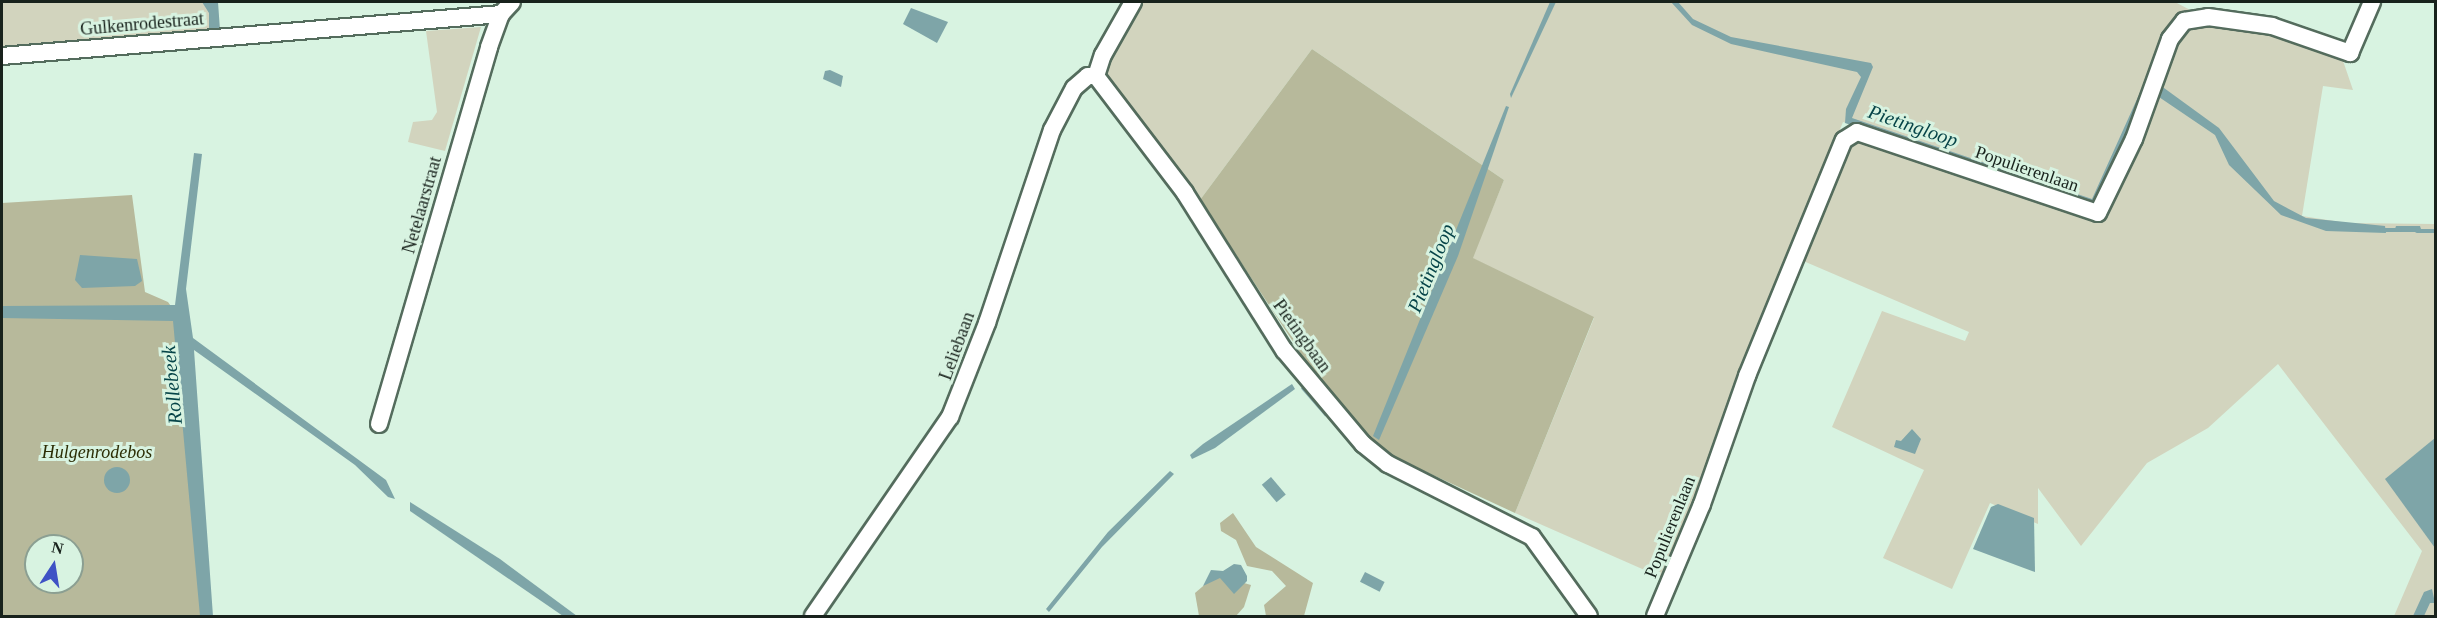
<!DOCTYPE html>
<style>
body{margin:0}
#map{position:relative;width:2437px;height:618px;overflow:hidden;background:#d8f3e1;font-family:"Times New Roman",serif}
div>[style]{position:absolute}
.green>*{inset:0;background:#d2d4be}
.forest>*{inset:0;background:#b7b99b}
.water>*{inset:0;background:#7ea5a8;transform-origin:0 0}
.round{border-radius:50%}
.stream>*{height:4.5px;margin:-2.25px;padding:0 2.25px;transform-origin:2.25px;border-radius:2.25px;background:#7ea5a8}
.roads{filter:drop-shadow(2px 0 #546c5d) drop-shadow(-2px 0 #546c5d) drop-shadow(0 2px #546c5d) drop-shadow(0 -2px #546c5d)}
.street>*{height:16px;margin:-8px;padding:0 8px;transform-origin:8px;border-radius:8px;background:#fff}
span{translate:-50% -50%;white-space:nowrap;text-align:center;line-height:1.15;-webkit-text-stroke:6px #d8f3e1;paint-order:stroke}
.street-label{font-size:18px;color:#18221c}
.park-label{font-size:18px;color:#2c2d05;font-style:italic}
.water-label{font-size:20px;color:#064448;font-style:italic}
.frame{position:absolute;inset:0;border:3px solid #18221c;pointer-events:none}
.north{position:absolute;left:24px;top:534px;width:60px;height:60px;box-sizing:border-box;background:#d8f3e1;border:2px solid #8b9f92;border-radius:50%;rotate:12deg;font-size:16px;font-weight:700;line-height:24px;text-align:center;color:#18221c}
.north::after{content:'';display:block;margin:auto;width:21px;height:27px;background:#3e52c5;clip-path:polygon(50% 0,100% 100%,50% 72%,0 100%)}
</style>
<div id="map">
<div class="green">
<i style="clip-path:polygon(2px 2px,218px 2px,214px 38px,2px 56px)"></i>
<i style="clip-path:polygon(1143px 2px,2175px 2px,2194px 12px,2177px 20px,2094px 207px,1843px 122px,1736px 382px,1665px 579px,1515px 513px,1594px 318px,1472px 258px,1504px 180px,1312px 49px,1200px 200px,1105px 78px,1111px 59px)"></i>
<i style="clip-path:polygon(2195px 24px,2255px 29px,2340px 52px,2353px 90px,2323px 86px,2302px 216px,2347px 223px,2435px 224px,2435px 616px,2394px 616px,2422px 551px,2278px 364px,2208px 428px,2147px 463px,2081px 546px,2038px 488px,2038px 524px,1990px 503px,1952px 589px,1883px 558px,1924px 470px,1832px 427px,1882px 311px,1965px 341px,1969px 332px,1801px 260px,1847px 149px,1859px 141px,2088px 216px,2181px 32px)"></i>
<i style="clip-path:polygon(481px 27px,445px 151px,408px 142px,413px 122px,432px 120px,437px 112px,426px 31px)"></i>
</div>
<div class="forest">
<i style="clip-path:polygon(1312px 49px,1504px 180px,1473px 258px,1594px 317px,1515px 513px,1381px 451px,1328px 395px,1200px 200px)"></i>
<i style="clip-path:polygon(evenodd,132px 195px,145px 292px,168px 302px,177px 315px,206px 616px,2px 616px,2px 203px,132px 195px,36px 546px,72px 546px,72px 582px,36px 582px,36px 546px)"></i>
<i style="clip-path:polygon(1233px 513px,1256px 547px,1313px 583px,1304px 616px,1266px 616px,1264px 605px,1286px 586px,1272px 571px,1247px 566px,1236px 540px,1221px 531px,1220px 523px)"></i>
<i style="clip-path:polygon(1216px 575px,1251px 585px,1244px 607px,1236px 616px,1199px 616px,1195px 593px)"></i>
</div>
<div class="water">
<i style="clip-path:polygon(202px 2px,218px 2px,220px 30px,209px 31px,209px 13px)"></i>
<i style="clip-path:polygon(1550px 2px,1556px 2px,1511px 98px,1510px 94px)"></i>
<i style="clip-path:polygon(1671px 2px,1678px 2px,1693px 19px,1731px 37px,1871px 63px,1873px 67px,1852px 118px,2092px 199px,2142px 88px,2150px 86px,2099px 201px,2091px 204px,1845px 123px,1846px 109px,1861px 77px,1857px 72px,1731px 44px,1692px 25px)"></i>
<i style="clip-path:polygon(911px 8px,948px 22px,937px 43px,903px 24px)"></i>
<i style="clip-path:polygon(830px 70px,843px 76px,841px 87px,823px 79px,825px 71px)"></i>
<i style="clip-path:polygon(2158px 88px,2164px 88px,2219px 128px,2274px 201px,2306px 218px,2385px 226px,2386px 233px,2326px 231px,2281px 215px,2229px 165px,2215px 135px,2156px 95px)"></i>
<i style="clip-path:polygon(1506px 106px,1509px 107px,1458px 256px,1379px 440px,1373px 436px)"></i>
<i style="clip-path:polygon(194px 153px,202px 154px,186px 289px,193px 338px,386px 480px,395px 499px,388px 497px,355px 465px,194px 350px,213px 616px,200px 616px,173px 321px,2px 318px,2px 306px,175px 305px)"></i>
<i style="clip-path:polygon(2396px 226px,2420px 226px,2422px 232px,2394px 232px)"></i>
<i style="clip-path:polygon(80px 255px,137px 259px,142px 281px,135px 286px,82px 288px,75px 280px)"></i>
<i style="clip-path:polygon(1292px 384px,1295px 389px,1215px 448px,1192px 459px,1190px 455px,1203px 444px)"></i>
<i style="left:1304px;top:386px;width:37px;height:4px;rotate:49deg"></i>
<i style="clip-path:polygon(1912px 429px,1921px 439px,1915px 454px,1894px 447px,1896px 440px,1901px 441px)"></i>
<i style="clip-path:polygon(2435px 438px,2435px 548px,2385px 479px)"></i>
<i class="round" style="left:104px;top:467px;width:26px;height:26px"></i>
<i style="clip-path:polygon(1170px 471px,1174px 474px,1102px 547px,1049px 612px,1046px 609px,1108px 532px)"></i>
<i style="left:1271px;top:477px;width:23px;height:12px;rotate:50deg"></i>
<i style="clip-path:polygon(410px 502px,500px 559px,577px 616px,563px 616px,410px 511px)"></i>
<i style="clip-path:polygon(1998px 504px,2034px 518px,2035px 572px,1973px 549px,1991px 507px)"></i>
<i style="clip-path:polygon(1234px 564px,1241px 565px,1247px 576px,1247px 581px,1234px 594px,1220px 578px,1203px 586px,1211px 570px,1223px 571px)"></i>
<i style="left:1365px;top:572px;width:22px;height:11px;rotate:27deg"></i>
<i style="clip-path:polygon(2432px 589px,2435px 603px,2430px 603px,2424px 616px,2413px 616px,2424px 592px)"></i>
</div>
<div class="stream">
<i style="left:2381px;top:230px;width:19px"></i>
<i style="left:2417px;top:231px;width:19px"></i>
</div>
<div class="roads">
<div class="street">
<i style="left:2px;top:56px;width:501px;rotate:-4.81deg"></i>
<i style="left:1096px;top:76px;width:147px;rotate:52.7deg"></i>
<i style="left:1185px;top:193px;width:186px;rotate:57.8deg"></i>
<i style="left:1284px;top:350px;width:123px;rotate:50deg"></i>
<i style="left:1363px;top:444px;width:32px;rotate:39deg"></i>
<i style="left:1388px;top:464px;width:161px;rotate:26.9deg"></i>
<i style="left:1532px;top:537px;width:97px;rotate:54.2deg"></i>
<i style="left:1096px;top:76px;width:22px;rotate:-72deg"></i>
<i style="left:1103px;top:55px;width:61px;rotate:-60.5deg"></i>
<i style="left:379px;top:424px;width:393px;rotate:-73.7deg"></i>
<i style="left:489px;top:47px;width:35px;rotate:-70deg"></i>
<i style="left:501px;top:14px;width:16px;rotate:-47deg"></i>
<i style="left:813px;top:616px;width:242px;rotate:-55.5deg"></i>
<i style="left:950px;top:417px;width:101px;rotate:-68.5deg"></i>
<i style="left:987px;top:323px;width:204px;rotate:-71.4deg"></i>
<i style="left:1052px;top:130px;width:47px;rotate:-62.4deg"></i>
<i style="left:1074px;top:88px;width:18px;rotate:-41deg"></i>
<i style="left:1088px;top:76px;width:8px"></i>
<i style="left:1655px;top:616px;width:121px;rotate:-67.2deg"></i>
<i style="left:1702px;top:504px;width:136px;rotate:-70.6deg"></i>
<i style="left:1747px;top:376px;width:255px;rotate:-67.7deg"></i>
<i style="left:1844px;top:140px;width:15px;rotate:-32deg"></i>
<i style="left:1857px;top:132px;width:254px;rotate:18.6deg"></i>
<i style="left:2098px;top:213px;width:82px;rotate:-64.1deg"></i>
<i style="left:2134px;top:139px;width:106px;rotate:-70.2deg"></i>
<i style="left:2170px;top:39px;width:23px;rotate:-52deg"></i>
<i style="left:2184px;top:21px;width:24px;rotate:-9deg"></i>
<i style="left:2208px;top:17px;width:65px;rotate:8deg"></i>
<i style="left:2272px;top:26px;width:83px;rotate:19.1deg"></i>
<i style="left:2350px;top:53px;width:56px;rotate:-66.7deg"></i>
</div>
</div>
<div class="street-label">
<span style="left:142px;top:24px;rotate:-5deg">Gulkenrodestraat</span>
<span style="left:2027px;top:169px;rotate:19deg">Populierenlaan</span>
<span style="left:422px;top:205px;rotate:-74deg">Netelaarstraat</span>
<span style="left:1302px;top:336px;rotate:54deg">Pietingbaan</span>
<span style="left:957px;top:346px;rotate:-70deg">Leliebaan</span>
<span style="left:1670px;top:527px;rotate:-68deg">Populierenlaan</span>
</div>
<div class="park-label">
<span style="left:97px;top:452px">Hulgenrodebos</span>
</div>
<div class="water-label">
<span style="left:1913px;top:126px;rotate:19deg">Pietingloop</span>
<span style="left:1431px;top:268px;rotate:-68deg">Pietingloop</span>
<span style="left:172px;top:385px;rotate:-95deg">Rollebeek</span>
</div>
<div class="frame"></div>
<div class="north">N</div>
</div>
